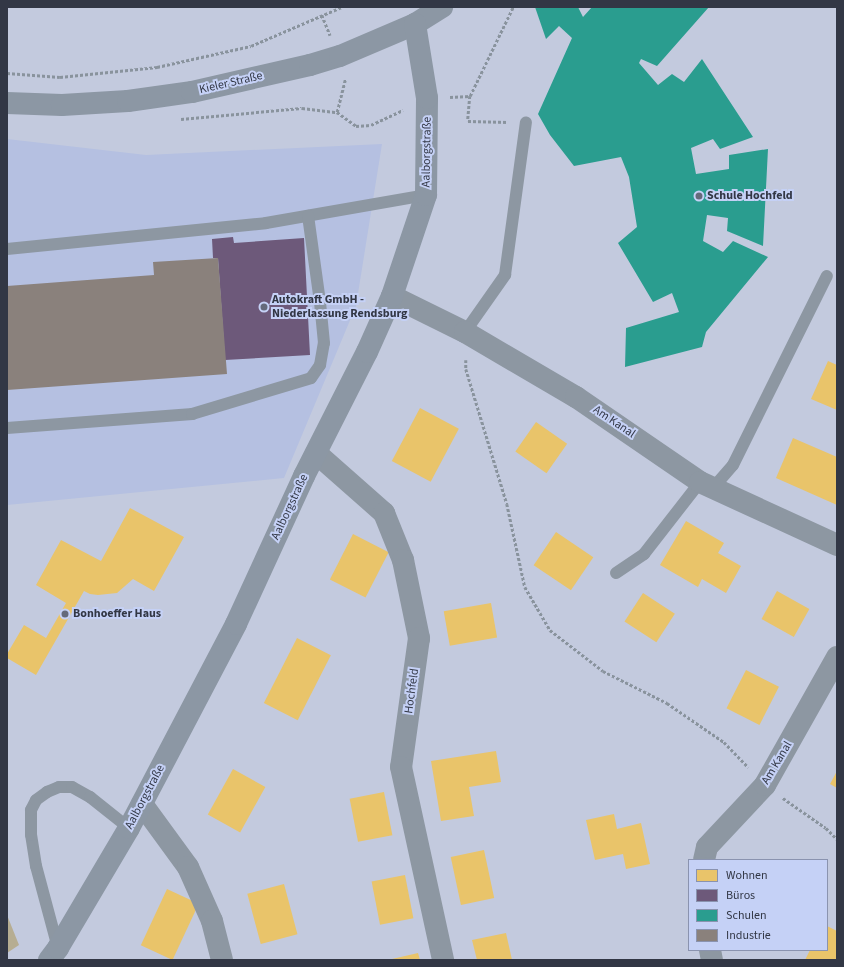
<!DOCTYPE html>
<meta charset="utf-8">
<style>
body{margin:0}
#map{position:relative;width:844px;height:967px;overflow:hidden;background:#c3cade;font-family:"Source Sans 3",sans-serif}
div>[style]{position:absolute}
.built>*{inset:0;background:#b5c0e1}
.green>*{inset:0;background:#b6ad92}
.homes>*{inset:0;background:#e9c46a;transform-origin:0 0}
.offices>*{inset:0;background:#6d597a}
.schools>*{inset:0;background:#2a9d8f}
.industry>*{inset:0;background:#8a817c}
.path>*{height:2.5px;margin-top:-1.25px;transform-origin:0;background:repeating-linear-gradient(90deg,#89939d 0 3px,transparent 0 5px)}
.lane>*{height:12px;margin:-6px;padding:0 6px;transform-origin:6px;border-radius:6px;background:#8d97a2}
.street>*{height:22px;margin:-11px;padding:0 11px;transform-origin:11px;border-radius:11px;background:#8d97a2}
.secondary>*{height:22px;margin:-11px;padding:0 11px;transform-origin:11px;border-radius:11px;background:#8c97a4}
.dots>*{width:11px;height:11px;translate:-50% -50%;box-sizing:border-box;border:2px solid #c5d1f6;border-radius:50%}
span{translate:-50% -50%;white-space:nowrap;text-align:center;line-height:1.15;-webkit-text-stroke:4px #c5d1f6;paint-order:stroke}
.street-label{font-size:12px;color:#323745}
.poi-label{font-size:12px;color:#323745;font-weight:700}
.left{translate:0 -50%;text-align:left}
.frame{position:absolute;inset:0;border:8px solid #323745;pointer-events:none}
.legend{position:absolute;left:688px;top:859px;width:140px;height:92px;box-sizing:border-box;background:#c5d1f6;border:1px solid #8a93af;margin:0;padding:5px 7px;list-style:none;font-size:12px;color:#323745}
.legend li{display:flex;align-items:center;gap:8px;height:20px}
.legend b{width:20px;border:1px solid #8a93af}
</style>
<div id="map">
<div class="built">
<i style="clip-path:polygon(7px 139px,146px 155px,382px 144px,356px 306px,284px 478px,7px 505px)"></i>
</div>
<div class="green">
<i style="clip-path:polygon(7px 915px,19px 945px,7px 953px)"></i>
</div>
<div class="homes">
<i style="clip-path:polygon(828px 361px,837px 365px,837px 410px,811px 399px)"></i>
<i style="left:420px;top:408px;width:44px;height:60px;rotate:28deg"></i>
<i style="left:536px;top:422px;width:38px;height:36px;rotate:35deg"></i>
<i style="clip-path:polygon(793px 438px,837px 457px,837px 505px,776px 478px)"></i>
<i style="clip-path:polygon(130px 508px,184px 537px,154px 591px,133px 579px,117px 593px,98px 595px,90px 594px,84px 591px,36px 675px,7px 658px,7px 654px,24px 625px,46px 638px,66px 603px,36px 585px,61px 540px,101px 561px)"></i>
<i style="clip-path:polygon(686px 521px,724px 543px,718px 553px,741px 566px,726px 593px,702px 579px,698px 587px,660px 565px)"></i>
<i style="left:556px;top:532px;width:45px;height:40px;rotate:34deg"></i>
<i style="left:353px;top:534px;width:40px;height:51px;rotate:27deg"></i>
<i style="left:777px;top:591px;width:37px;height:32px;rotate:29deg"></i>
<i style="left:643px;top:593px;width:38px;height:34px;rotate:33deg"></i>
<i style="left:491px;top:603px;width:35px;height:48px;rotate:80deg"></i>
<i style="left:297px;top:638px;width:38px;height:73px;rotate:27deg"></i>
<i style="left:746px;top:670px;width:37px;height:43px;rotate:27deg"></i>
<i style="clip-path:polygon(496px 751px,501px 782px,469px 787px,474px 816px,441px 821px,431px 761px)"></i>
<i style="left:233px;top:769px;width:37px;height:52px;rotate:29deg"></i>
<i style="clip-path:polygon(837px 771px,837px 788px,830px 784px)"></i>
<i style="left:384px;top:792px;width:44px;height:35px;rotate:79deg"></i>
<i style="clip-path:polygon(614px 814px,617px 829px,641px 823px,650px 864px,626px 869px,623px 854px,595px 860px,586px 820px)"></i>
<i style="left:484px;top:850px;width:49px;height:34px;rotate:78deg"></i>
<i style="left:405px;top:875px;width:44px;height:34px;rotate:79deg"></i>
<i style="left:284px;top:884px;width:52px;height:38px;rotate:75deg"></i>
<i style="left:167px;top:889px;width:35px;height:62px;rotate:25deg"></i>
<i style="clip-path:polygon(827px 926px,837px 931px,837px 960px,805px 960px,810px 950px,827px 950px)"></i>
<i style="clip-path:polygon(506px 933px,512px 960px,477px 960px,472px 940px)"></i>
<i style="clip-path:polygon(418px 953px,420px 960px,392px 960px,392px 959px)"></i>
</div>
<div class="offices">
<i style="clip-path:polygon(233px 237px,234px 243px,304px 238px,310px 355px,225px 360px,218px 258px,213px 258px,212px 239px)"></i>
</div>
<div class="schools">
<i style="clip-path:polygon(535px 7px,578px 7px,583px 17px,592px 7px,709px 7px,657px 66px,641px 59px,639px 63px,658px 85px,672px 74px,684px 82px,702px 59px,753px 137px,720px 149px,713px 139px,691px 148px,696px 174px,729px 169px,729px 155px,768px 149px,763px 246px,727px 231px,728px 218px,707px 215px,703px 241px,723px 252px,733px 241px,768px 257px,706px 332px,702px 347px,625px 367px,626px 328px,679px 312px,672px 293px,653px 302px,618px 243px,637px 227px,629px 177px,621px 157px,574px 166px,550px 135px,538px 114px,572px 38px,559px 26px,546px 39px)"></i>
</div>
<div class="industry">
<i style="clip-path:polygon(218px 258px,227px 374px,7px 390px,7px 286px,154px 275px,153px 262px)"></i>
</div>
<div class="path">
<i style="left:322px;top:15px;width:22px;rotate:68deg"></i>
<i style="left:7px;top:73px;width:53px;rotate:4.3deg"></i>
<i style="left:60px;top:77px;width:98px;rotate:-5.9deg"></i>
<i style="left:157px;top:67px;width:96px;rotate:-12.6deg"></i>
<i style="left:251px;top:46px;width:99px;rotate:-23.2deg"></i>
<i style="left:470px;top:96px;width:25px;rotate:95deg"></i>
<i style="left:468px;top:121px;width:40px;rotate:1.4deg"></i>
<i style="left:450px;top:97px;width:20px;rotate:-3deg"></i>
<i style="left:470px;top:96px;width:99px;rotate:-64.2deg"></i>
<i style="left:337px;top:112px;width:34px;rotate:-76deg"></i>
<i style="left:181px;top:119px;width:121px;rotate:-5.2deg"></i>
<i style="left:302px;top:108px;width:35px;rotate:7deg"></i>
<i style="left:337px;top:112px;width:24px;rotate:36deg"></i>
<i style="left:356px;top:126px;width:15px;rotate:-4deg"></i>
<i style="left:371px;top:125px;width:35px;rotate:-25deg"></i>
<i style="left:466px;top:360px;width:9px;rotate:90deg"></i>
<i style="left:466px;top:369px;width:141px;rotate:73.1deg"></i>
<i style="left:507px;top:504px;width:85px;rotate:77.8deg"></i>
<i style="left:525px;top:587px;width:50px;rotate:59.8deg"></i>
<i style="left:550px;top:630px;width:67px;rotate:37.7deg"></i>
<i style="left:603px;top:671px;width:72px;rotate:26.6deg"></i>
<i style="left:667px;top:703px;width:69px;rotate:34.4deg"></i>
<i style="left:724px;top:742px;width:35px;rotate:46deg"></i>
<i style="left:783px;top:798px;width:52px;rotate:34.9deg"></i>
<i style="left:826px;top:828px;width:16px;rotate:45deg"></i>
</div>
<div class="lane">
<i style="left:7px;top:249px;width:260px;rotate:-5.7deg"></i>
<i style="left:266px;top:223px;width:162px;rotate:-9.9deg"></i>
<i style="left:465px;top:332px;width:70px;rotate:-54.9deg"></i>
<i style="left:505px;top:275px;width:154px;rotate:-82.2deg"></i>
<i style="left:7px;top:428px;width:186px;rotate:-4.3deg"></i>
<i style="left:192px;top:414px;width:124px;rotate:-16.8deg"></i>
<i style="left:311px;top:378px;width:16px;rotate:-55deg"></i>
<i style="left:320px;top:365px;width:22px;rotate:-80deg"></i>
<i style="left:324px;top:343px;width:41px;rotate:-95.6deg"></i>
<i style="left:320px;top:302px;width:87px;rotate:-97.9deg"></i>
<i style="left:713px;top:488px;width:30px;rotate:-49deg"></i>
<i style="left:733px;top:465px;width:211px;rotate:-63.6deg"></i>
<i style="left:616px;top:573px;width:34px;rotate:-34deg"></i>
<i style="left:644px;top:554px;width:91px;rotate:-52.1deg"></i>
<i style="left:58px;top:948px;width:85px;rotate:-105deg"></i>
<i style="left:36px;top:866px;width:31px;rotate:-99deg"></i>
<i style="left:31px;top:835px;width:25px;rotate:-90deg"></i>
<i style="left:31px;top:810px;width:11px;rotate:-63deg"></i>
<i style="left:36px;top:800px;width:14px;rotate:-36deg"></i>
<i style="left:47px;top:792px;width:13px;rotate:-23deg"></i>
<i style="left:59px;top:787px;width:13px"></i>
<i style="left:72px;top:787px;width:21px;rotate:29deg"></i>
<i style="left:90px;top:797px;width:50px;rotate:38.5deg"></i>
</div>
<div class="street">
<i style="left:392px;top:296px;width:81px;rotate:26.3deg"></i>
<i style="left:465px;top:332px;width:129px;rotate:30.4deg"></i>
<i style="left:576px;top:397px;width:150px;rotate:34.4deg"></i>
<i style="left:700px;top:482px;width:151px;rotate:24.7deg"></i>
<i style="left:316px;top:453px;width:91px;rotate:41.4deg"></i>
<i style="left:384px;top:513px;width:51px;rotate:68deg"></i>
<i style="left:403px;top:560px;width:80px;rotate:78.4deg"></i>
<i style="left:419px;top:638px;width:130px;rotate:97.9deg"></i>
<i style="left:401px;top:767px;width:198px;rotate:77.7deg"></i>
<i style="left:142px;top:804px;width:78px;rotate:53.9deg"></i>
<i style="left:188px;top:867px;width:59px;rotate:66deg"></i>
<i style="left:212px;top:921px;width:40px;rotate:75.6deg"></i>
<i style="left:704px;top:860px;width:13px;rotate:-77deg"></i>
<i style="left:707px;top:847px;width:85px;rotate:-46.9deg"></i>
<i style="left:765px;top:785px;width:147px;rotate:-60.6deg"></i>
<i style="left:710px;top:950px;width:10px;rotate:79deg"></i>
</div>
<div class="secondary">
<i style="left:7px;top:103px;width:55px;rotate:2.1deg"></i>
<i style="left:62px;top:105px;width:66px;rotate:-3.5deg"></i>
<i style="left:128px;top:101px;width:65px;rotate:-8deg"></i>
<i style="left:192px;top:92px;width:121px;rotate:-12.9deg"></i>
<i style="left:310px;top:65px;width:31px;rotate:-17deg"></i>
<i style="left:340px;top:56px;width:82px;rotate:-23.1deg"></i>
<i style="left:415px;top:24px;width:32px;rotate:-32deg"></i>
<i style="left:49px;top:960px;width:15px;rotate:-53deg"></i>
<i style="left:58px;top:948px;width:139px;rotate:-59.4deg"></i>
<i style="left:129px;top:828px;width:230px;rotate:-62.3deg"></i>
<i style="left:236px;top:624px;width:163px;rotate:-65.3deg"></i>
<i style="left:304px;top:476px;width:139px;rotate:-63.1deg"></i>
<i style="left:367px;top:352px;width:61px;rotate:-65.9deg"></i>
<i style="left:392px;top:296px;width:107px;rotate:-71.4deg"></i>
<i style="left:426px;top:195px;width:97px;rotate:-89.4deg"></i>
<i style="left:427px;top:98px;width:75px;rotate:-99.2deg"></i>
</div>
<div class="dots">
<i style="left:699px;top:196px;background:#656a7b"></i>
<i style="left:264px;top:307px;background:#656a7b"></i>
<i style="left:65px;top:614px;background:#656a7b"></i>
</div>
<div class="street-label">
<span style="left:231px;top:83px;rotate:-13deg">Kieler Straße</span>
<span style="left:427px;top:152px;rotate:-89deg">Aalborgstraße</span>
<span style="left:614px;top:422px;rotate:34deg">Am Kanal</span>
<span style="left:290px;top:507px;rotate:-65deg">Aalborgstraße</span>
<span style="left:412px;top:691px;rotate:-82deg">Hochfeld</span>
<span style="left:777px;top:763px;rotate:-59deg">Am Kanal</span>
<span style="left:145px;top:797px;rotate:-62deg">Aalborgstraße</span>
</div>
<div class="poi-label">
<span class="left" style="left:707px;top:196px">Schule Hochfeld</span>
<span class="left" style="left:272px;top:307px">Autokraft GmbH -<br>Niederlassung Rendsburg</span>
<span class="left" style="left:73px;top:614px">Bonhoeffer Haus</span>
</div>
<div class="frame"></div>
<ul class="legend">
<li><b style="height:11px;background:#e9c46a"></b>Wohnen</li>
<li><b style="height:11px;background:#6d597a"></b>Büros</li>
<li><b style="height:11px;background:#2a9d8f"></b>Schulen</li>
<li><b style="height:11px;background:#8a817c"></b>Industrie</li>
</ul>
</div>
